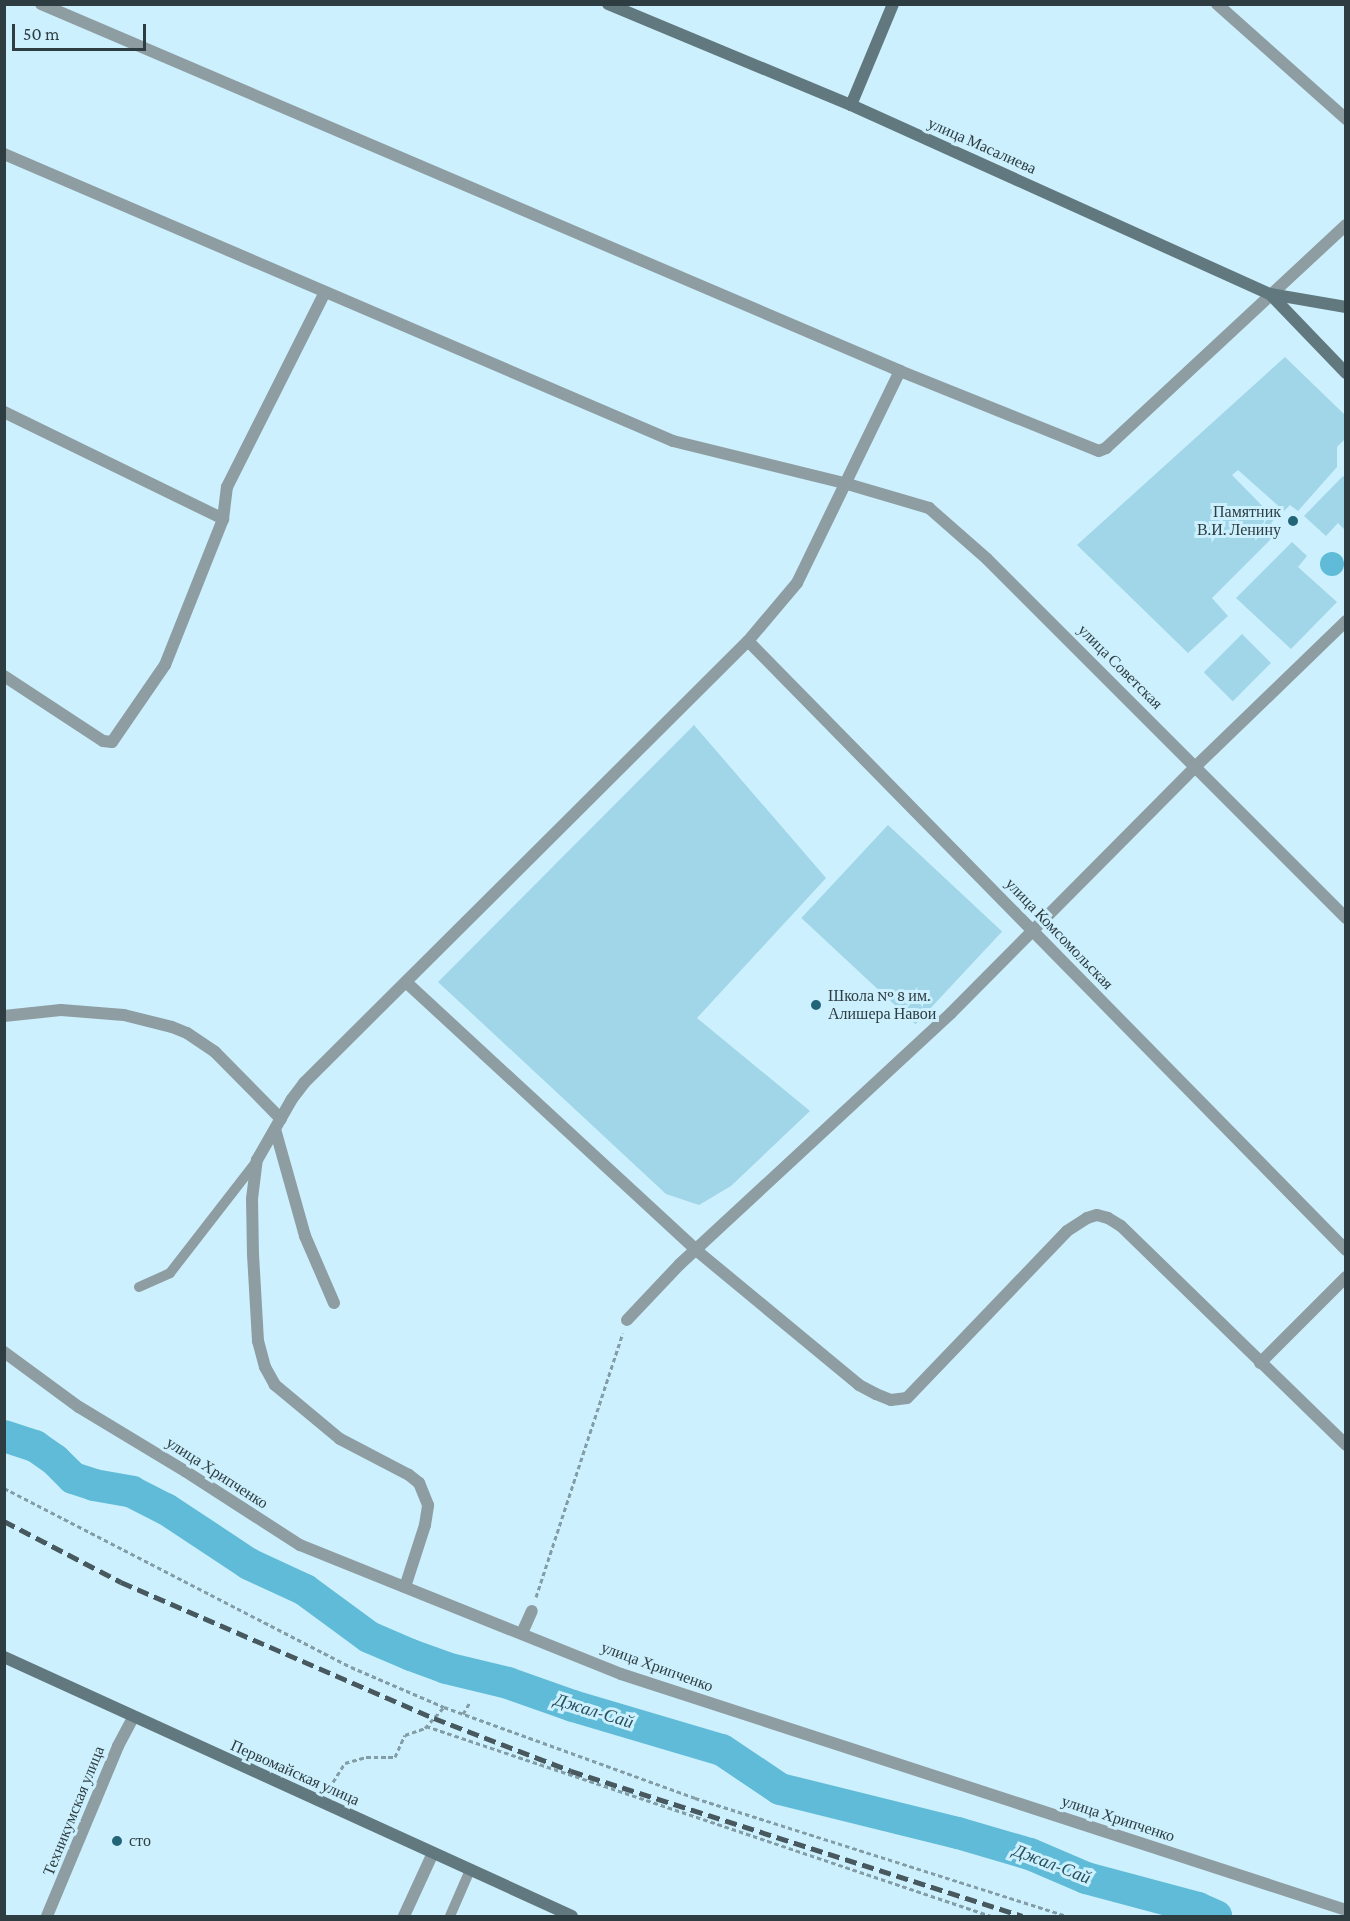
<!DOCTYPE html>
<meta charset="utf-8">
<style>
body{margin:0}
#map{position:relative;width:1350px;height:1921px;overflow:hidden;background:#ccf0fd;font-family:"Crimson Pro",serif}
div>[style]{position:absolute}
.green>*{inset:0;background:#a0d6e8;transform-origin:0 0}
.water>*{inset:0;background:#5fbbd7}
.round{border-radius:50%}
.river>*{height:32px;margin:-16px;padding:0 16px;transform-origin:16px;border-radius:16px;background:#5fbbd7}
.path>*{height:3px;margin-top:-1.5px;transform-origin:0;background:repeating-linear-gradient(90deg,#839da6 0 4.5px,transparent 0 7.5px)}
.service>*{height:10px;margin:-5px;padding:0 5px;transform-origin:5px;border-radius:5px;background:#8e9da2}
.minor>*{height:12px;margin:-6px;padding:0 6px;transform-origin:6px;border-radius:6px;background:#8e9da2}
.secondary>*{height:12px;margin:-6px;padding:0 6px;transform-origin:6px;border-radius:6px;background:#62787f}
.rail>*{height:4.5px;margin-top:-2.25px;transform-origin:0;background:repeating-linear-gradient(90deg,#47595f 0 12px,transparent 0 18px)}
.dots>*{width:16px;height:16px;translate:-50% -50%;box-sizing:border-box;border:3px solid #ccf0fd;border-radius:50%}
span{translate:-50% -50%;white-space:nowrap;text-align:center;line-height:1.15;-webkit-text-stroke:6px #ccf0fd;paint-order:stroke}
.street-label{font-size:16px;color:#2e3d42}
.poi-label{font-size:16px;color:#2e3d42}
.right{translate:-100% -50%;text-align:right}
.left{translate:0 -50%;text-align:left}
.water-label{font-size:18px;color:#27505c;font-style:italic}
.frame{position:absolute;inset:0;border:6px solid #2e3d42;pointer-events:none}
.scale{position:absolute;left:12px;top:24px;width:134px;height:27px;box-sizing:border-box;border:3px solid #2e3d42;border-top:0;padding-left:8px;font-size:18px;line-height:21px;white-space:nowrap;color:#2e3d42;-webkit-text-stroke:4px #ccf0fd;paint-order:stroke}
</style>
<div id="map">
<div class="green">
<i style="clip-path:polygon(1285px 357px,1345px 415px,1345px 439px,1337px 447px,1337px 467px,1298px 511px,1290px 505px,1284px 511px,1238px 470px,1232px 475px,1275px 519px,1271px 523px,1279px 531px,1212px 598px,1228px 616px,1188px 653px,1077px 545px)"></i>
<i style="clip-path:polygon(1343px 476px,1346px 478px,1345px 530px,1338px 523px,1326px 536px,1304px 516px)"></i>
<i style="clip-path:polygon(1292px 542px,1307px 556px,1298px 567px,1337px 602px,1291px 649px,1236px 598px)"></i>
<i style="left:1242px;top:634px;width:41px;height:54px;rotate:45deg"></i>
<i style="clip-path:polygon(694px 725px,826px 878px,697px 1018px,810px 1111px,731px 1186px,699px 1205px,666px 1194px,438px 982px)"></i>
<i style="left:888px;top:825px;width:156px;height:127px;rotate:43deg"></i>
</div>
<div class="water">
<i class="round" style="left:1320px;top:552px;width:24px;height:24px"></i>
</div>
<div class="river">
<i style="left:4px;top:1436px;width:33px;rotate:18deg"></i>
<i style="left:35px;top:1446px;width:24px;rotate:35deg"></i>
<i style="left:55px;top:1460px;width:25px;rotate:45deg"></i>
<i style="left:73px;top:1478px;width:22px;rotate:18deg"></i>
<i style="left:94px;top:1485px;width:39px;rotate:10deg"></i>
<i style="left:132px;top:1492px;width:38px;rotate:27deg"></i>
<i style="left:166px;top:1509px;width:100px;rotate:33.5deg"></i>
<i style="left:249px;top:1564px;width:62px;rotate:24.9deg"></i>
<i style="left:305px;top:1590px;width:79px;rotate:36.3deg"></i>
<i style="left:369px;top:1637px;width:46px;rotate:23.2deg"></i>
<i style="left:411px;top:1655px;width:37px;rotate:20deg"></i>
<i style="left:446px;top:1668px;width:64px;rotate:13.6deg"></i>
<i style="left:508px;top:1683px;width:69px;rotate:19.5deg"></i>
<i style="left:573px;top:1706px;width:155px;rotate:16.5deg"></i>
<i style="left:722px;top:1750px;width:70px;rotate:33.9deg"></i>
<i style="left:780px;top:1789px;width:183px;rotate:13.9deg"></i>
<i style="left:958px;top:1833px;width:75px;rotate:16.3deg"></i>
<i style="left:1030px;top:1854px;width:61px;rotate:23.2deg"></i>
<i style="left:1086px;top:1878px;width:116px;rotate:15deg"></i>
<i style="left:1198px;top:1908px;width:20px;rotate:24deg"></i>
</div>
<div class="path">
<i style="left:4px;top:1488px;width:390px;rotate:27.3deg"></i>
<i style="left:351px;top:1667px;width:101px;rotate:23.3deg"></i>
<i style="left:444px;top:1707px;width:267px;rotate:19.9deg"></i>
<i style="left:695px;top:1798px;width:389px;rotate:17.6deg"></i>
<i style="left:536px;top:1597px;width:278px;rotate:-71.8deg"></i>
<i style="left:463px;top:1714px;width:14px;rotate:-60deg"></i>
<i style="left:426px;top:1726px;width:596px;rotate:18.59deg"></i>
<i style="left:333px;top:1782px;width:22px;rotate:-58deg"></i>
<i style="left:345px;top:1763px;width:22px;rotate:-16deg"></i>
<i style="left:366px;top:1757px;width:29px"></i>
<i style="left:395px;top:1757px;width:24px;rotate:-66deg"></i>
<i style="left:405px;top:1735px;width:21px;rotate:-19deg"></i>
<i style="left:425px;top:1728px;width:28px;rotate:-48deg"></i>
</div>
<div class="service">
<i style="left:139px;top:1287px;width:34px;rotate:-24deg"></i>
<i style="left:170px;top:1273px;width:142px;rotate:-52.2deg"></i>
<i style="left:450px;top:1916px;width:50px;rotate:-66.5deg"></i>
</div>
<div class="minor">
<i style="left:41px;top:4px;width:934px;rotate:23.13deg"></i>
<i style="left:900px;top:371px;width:214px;rotate:21.9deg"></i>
<i style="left:1099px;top:451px;width:8px;rotate:-23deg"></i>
<i style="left:1106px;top:448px;width:328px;rotate:-42.9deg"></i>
<i style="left:1217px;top:4px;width:173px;rotate:41.7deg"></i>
<i style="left:4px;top:154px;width:728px;rotate:23.22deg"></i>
<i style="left:673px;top:441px;width:176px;rotate:13.8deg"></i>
<i style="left:844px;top:483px;width:89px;rotate:16.4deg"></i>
<i style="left:929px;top:508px;width:77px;rotate:41.3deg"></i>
<i style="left:987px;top:559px;width:508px;rotate:45deg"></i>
<i style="left:4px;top:412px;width:244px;rotate:26deg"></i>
<i style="left:748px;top:641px;width:854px;rotate:45.52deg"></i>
<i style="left:4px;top:676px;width:118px;rotate:33.3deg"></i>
<i style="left:103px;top:741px;width:9px;rotate:6deg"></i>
<i style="left:112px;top:742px;width:93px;rotate:-55.5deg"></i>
<i style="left:165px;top:665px;width:157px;rotate:-68.3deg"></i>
<i style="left:223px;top:519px;width:32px;rotate:-83deg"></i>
<i style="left:227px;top:487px;width:218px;rotate:-63.3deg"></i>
<i style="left:407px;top:983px;width:393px;rotate:42.7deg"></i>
<i style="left:696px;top:1250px;width:212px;rotate:39.6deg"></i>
<i style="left:859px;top:1385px;width:19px;rotate:28deg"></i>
<i style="left:876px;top:1394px;width:16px;rotate:22deg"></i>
<i style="left:891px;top:1400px;width:16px;rotate:-7deg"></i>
<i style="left:907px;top:1398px;width:231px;rotate:-46.2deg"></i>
<i style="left:1067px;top:1231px;width:24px;rotate:-33deg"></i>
<i style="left:1087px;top:1218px;width:10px;rotate:-17deg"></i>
<i style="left:1097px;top:1215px;width:11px;rotate:15deg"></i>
<i style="left:1108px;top:1218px;width:15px;rotate:32deg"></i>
<i style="left:1121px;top:1226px;width:314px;rotate:44.2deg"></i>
<i style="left:4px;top:1016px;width:57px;rotate:-6deg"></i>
<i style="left:61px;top:1010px;width:63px;rotate:4.5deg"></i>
<i style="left:124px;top:1015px;width:49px;rotate:14deg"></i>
<i style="left:172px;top:1027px;width:16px;rotate:22deg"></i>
<i style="left:187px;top:1033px;width:34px;rotate:34deg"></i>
<i style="left:215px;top:1052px;width:94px;rotate:45.4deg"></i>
<i style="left:275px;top:1129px;width:111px;rotate:74.3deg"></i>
<i style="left:305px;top:1236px;width:73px;rotate:66.6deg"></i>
<i style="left:627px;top:1320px;width:77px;rotate:-46.6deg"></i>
<i style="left:680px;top:1264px;width:369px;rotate:-42.8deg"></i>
<i style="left:951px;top:1013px;width:348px;rotate:-45.2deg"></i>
<i style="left:1196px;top:766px;width:209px;rotate:-44deg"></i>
<i style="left:4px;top:1352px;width:93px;rotate:36.3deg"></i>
<i style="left:79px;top:1407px;width:124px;rotate:31.1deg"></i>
<i style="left:185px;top:1471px;width:137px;rotate:32.8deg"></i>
<i style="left:300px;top:1545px;width:346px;rotate:21.9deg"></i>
<i style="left:621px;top:1674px;width:762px;rotate:18.03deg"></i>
<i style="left:1260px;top:1363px;width:122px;rotate:-45deg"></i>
<i style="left:405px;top:1587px;width:65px;rotate:-72.1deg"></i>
<i style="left:425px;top:1525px;width:20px;rotate:-81deg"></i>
<i style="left:428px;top:1505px;width:24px;rotate:-112deg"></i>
<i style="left:419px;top:1483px;width:13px;rotate:-141deg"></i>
<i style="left:409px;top:1475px;width:78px;rotate:-152.4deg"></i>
<i style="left:340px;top:1439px;width:85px;rotate:-140.3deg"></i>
<i style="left:275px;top:1385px;width:21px;rotate:-119deg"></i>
<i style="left:265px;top:1367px;width:27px;rotate:-105deg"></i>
<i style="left:258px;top:1341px;width:86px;rotate:-93.3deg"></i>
<i style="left:253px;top:1255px;width:56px;rotate:-91deg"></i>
<i style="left:252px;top:1199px;width:39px;rotate:-83deg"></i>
<i style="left:257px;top:1160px;width:70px;rotate:-60.2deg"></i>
<i style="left:292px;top:1099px;width:20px;rotate:-53deg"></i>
<i style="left:304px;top:1083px;width:626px;rotate:-44.87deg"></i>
<i style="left:748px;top:641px;width:76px;rotate:-49.8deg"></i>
<i style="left:797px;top:583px;width:236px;rotate:-64.1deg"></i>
<i style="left:522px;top:1633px;width:24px;rotate:-66deg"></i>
<i style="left:47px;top:1916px;width:184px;rotate:-67.3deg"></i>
<i style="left:118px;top:1746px;width:32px;rotate:-62deg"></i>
<i style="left:404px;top:1916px;width:69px;rotate:-65.3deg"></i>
</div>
<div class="secondary">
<i style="left:608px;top:4px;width:263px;rotate:22.6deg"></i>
<i style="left:851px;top:105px;width:460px;rotate:24.3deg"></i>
<i style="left:1270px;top:294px;width:77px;rotate:9.7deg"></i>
<i style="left:851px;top:105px;width:109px;rotate:-67.4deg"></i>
<i style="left:1270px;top:294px;width:110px;rotate:46.1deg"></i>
<i style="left:4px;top:1657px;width:624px;rotate:24.51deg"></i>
</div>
<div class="rail">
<i style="left:4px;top:1521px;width:132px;rotate:27.5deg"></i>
<i style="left:121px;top:1582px;width:341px;rotate:23.5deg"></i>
<i style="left:434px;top:1718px;width:147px;rotate:21.1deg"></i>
<i style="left:571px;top:1771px;width:474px;rotate:17.8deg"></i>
</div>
<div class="dots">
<i style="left:1293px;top:521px;background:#226578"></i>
<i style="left:816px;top:1005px;background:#226578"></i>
<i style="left:117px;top:1841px;background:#226578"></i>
</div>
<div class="street-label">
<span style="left:982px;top:146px;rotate:24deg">улица Масалиева</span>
<span style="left:1120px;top:667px;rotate:45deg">улица Советская</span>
<span style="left:1059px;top:934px;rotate:46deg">улица Комсомольская</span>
<span style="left:217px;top:1473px;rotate:33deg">улица Хрипченко</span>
<span style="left:657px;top:1667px;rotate:20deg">улица Хрипченко</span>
<span style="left:295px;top:1773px;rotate:24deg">Первомайская улица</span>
<span style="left:74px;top:1811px;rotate:-68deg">Техникумская улица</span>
<span style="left:1118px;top:1819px;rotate:18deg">улица Хрипченко</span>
</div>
<div class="poi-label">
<span class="right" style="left:1281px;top:521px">Памятник<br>В.И. Ленину</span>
<span class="left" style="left:828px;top:1005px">Школа № 8 им.<br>Алишера Навои</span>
<span class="left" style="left:129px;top:1841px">сто</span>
</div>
<div class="water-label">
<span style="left:594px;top:1711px;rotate:17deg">Джал-Сай</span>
<span style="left:1052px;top:1864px;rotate:21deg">Джал-Сай</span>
</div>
<div class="frame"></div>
<div class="scale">50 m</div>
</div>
